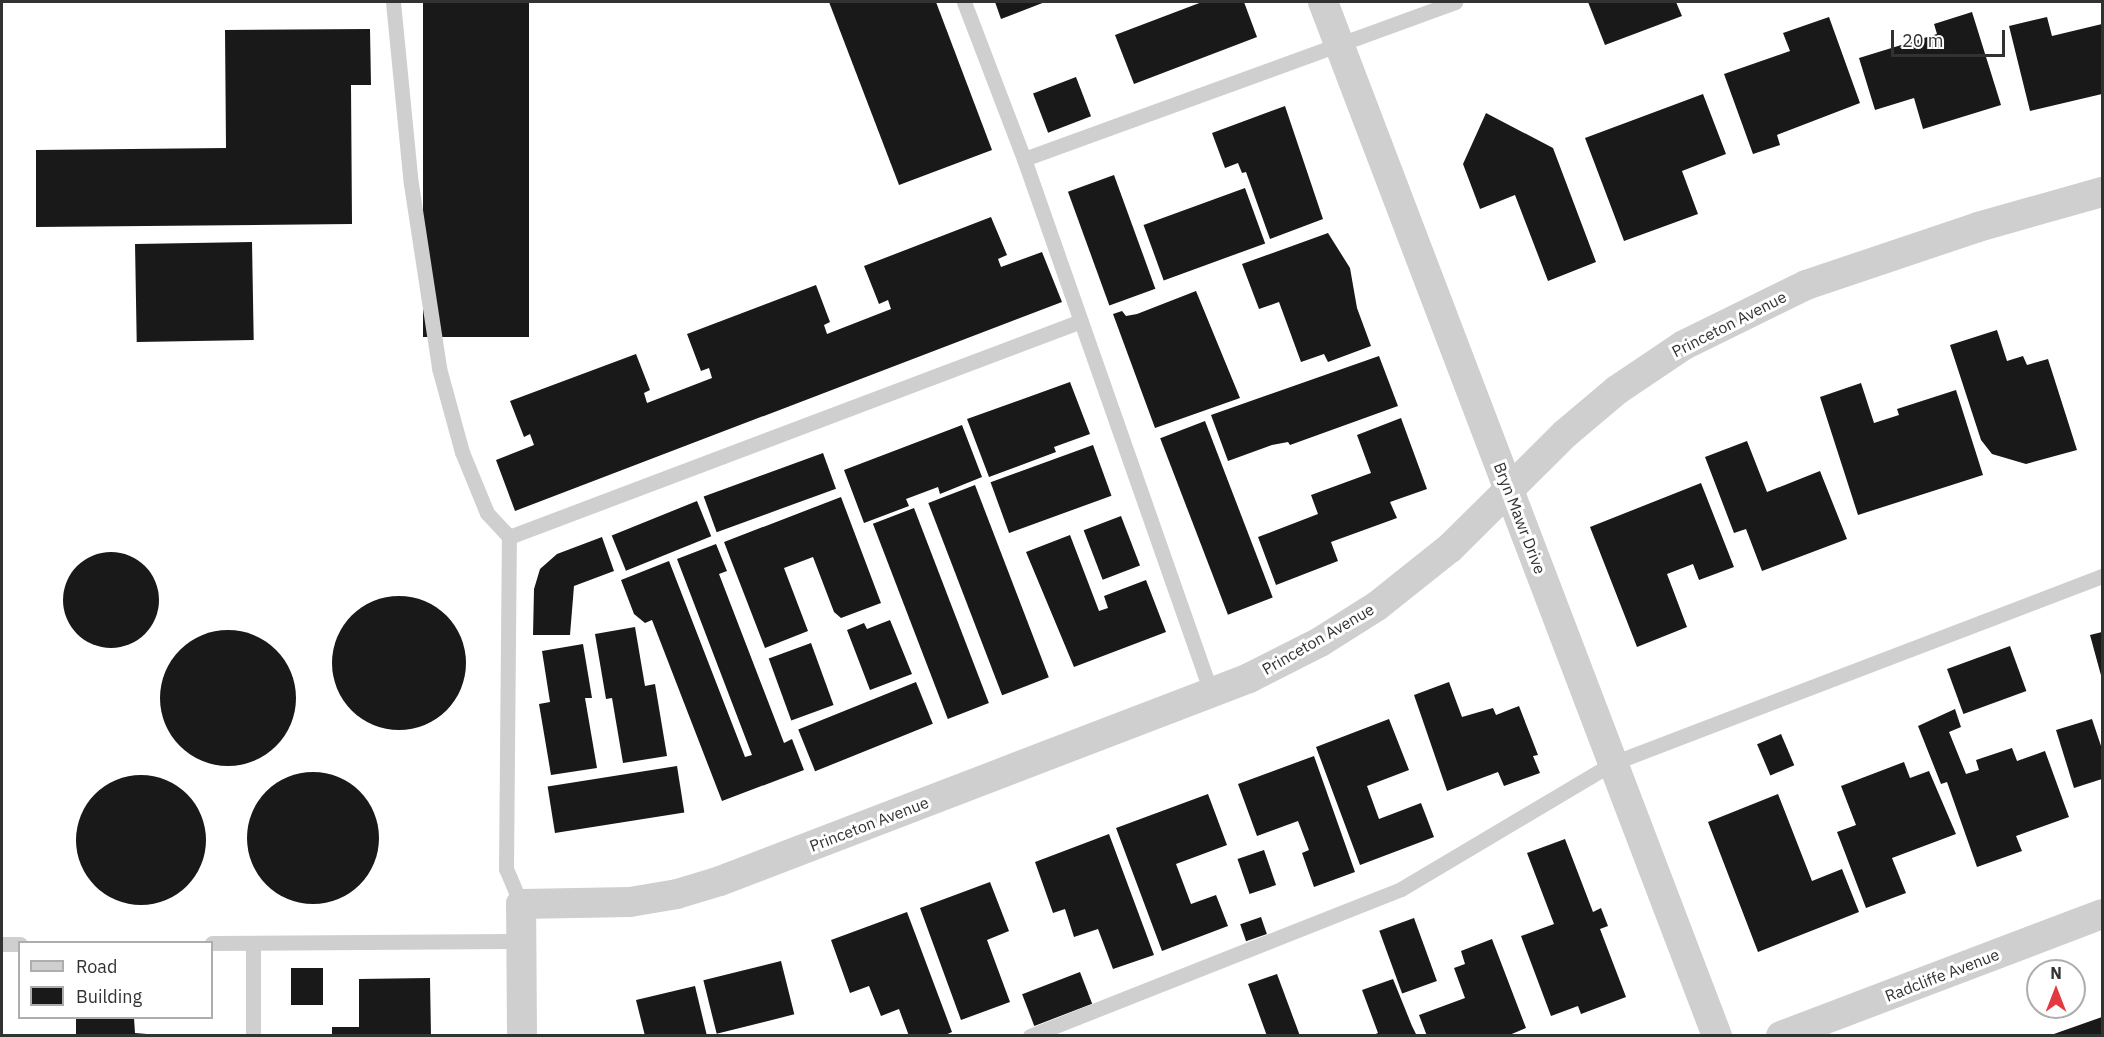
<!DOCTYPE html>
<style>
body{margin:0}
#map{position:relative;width:2104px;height:1037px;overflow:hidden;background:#fff;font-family:"IBM Plex Sans",sans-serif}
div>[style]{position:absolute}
.building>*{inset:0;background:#191919;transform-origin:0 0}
.round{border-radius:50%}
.lane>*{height:15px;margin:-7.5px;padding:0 7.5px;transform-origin:7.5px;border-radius:7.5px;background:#cfcfcf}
.street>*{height:30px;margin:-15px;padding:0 15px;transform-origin:15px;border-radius:15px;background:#cfcfcf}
span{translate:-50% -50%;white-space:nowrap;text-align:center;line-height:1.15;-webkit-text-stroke:6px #fff;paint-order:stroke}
.street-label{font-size:16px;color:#323232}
.frame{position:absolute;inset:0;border:3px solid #323232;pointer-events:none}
.legend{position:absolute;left:18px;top:941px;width:195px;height:78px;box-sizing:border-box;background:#fff;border:2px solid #adadad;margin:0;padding:8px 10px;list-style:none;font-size:18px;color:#323232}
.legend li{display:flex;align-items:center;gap:12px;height:30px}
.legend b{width:30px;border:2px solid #adadad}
.north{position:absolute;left:2026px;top:959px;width:60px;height:60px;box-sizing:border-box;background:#fff;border:2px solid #adadad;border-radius:50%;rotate:0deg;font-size:16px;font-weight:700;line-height:24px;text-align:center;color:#323232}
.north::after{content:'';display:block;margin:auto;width:21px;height:27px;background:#e3393e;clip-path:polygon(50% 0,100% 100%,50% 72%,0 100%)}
.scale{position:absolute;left:1891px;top:30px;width:114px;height:27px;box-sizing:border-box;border:3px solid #323232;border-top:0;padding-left:8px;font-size:18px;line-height:21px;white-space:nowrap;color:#323232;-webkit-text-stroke:4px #fff;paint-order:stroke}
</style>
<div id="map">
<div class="building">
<i style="left:423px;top:2px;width:106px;height:335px"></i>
<i style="clip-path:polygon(829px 2px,936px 2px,992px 150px,899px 185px)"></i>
<i style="clip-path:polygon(995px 2px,1045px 2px,1001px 19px)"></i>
<i style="clip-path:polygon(1202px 2px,1244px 2px,1257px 37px,1134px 84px,1115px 35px)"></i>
<i style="clip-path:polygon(1588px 2px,1676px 2px,1682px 16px,1605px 45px)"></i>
<i style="clip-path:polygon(1972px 12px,2001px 105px,1923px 129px,1914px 98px,1875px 110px,1859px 58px,1937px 34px,1934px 24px)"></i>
<i style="clip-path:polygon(1829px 17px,1860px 103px,1777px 135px,1780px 145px,1753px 154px,1724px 74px,1790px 51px,1783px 33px)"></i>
<i style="clip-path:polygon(2047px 17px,2052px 36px,2102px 24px,2102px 94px,2030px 111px,2009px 26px)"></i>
<i style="clip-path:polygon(370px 29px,371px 85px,351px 85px,352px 224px,36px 227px,36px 150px,226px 148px,225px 30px)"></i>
<i style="left:1076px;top:77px;width:42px;height:46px;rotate:69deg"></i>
<i style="clip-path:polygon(1703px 94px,1726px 154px,1682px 171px,1698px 214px,1624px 241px,1585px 138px)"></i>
<i style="clip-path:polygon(1285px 106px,1323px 219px,1270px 239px,1246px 172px,1242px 173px,1238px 163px,1225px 168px,1212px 133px)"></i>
<i style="clip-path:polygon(1486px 113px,1553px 148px,1596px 262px,1548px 281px,1515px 195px,1480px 209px,1463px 164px)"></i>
<i style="left:1114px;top:175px;width:121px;height:49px;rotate:70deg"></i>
<i style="left:1245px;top:188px;width:59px;height:108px;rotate:70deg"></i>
<i style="clip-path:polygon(991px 217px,1007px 255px,998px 259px,1001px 267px,1042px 252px,1062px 302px,515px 511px,496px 460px,534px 445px,530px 434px,524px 437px,510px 401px,636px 354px,650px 390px,644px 393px,647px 403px,712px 378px,709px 368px,701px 371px,687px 334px,816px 285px,830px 322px,824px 325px,827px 334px,891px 309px,888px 300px,879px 304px,864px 266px)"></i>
<i style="clip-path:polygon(1328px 233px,1350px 268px,1357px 308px,1371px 346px,1328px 362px,1324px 354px,1301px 362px,1279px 302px,1259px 309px,1242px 264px)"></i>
<i style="left:252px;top:242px;width:98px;height:117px;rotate:89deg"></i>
<i style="clip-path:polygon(1196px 291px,1240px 398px,1155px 428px,1113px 314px,1122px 311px,1126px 316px,1137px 314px)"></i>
<i style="clip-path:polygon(1997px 330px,2007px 361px,2023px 356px,2027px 365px,2048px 359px,2077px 450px,2026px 464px,1992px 454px,1981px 440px,1950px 345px)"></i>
<i style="clip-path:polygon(1379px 356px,1398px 406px,1290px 445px,1288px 442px,1272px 445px,1228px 461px,1211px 415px)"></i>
<i style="clip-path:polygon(1070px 382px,1090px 434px,1054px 447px,1056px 452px,989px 477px,967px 419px)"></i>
<i style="clip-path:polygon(1861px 383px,1874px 423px,1899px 415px,1897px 409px,1956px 390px,1983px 475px,1858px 515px,1820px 397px)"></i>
<i style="clip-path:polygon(1401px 418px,1427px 489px,1390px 502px,1397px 518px,1331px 542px,1338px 561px,1276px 585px,1258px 537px,1318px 514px,1311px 495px,1371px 473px,1357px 435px)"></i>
<i style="left:1205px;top:421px;width:189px;height:48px;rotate:69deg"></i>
<i style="clip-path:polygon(962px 425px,982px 477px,940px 494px,938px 487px,906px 499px,909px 506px,864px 523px,844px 470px)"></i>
<i style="clip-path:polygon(1747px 441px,1767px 492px,1820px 471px,1847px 539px,1762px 571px,1746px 529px,1734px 533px,1705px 457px)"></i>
<i style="left:1093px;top:445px;width:54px;height:109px;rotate:70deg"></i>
<i style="left:823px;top:453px;width:38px;height:127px;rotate:70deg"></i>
<i style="clip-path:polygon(1701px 483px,1734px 567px,1699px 580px,1693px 564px,1667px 574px,1687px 627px,1637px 647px,1590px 527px)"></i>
<i style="left:975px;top:485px;width:206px;height:50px;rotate:69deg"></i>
<i style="clip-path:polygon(841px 497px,881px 603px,841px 618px,834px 612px,813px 557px,784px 568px,808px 631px,765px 648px,724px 542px)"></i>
<i style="left:697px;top:501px;width:38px;height:92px;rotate:68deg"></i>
<i style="left:914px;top:508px;width:209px;height:44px;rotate:69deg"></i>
<i style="left:1121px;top:516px;width:53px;height:40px;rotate:69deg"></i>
<i style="clip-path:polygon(1070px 535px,1099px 611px,1108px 608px,1104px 596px,1146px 580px,1166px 632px,1074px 667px,1026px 552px)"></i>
<i style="clip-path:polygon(602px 537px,614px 571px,574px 586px,570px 635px,533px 635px,534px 589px,540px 569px,557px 554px)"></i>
<i style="clip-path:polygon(716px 544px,727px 571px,719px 574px,784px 743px,792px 739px,804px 770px,722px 801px,652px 620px,645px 623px,634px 614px,621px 580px,669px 561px,745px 757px,752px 755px,677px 559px)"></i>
<i class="round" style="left:63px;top:552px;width:96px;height:96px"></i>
<i class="round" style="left:332px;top:596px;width:134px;height:134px"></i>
<i style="clip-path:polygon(890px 620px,912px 674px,870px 690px,847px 630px,864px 623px,867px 629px)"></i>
<i style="clip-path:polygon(635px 627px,645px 686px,655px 684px,667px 756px,623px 763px,612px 698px,606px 699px,595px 634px)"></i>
<i class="round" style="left:160px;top:630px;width:136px;height:136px"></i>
<i style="clip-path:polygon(2102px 632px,2102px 679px,2090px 635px)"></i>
<i style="left:811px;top:643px;width:66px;height:45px;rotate:70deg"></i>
<i style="clip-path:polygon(583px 644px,592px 698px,585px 698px,597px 768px,551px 775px,539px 704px,550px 702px,542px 651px)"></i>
<i style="left:2010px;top:646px;width:48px;height:67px;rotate:70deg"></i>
<i style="left:916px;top:682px;width:45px;height:127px;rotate:68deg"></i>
<i style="clip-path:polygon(1449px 682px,1462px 717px,1493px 708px,1496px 715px,1519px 706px,1538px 755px,1533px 756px,1540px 773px,1504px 786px,1498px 772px,1447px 791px,1414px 695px)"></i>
<i style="clip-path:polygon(1955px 709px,1961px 727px,1949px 732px,1966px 774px,1979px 770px,1976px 760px,2012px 748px,2017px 761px,2045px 751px,2069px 817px,2016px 836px,2022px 851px,1977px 867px,1947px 782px,1941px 784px,1918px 726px)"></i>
<i style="clip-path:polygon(1389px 719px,1409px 770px,1367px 786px,1379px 819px,1421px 803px,1434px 837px,1360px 865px,1316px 747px)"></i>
<i style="clip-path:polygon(2092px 719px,2102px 749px,2102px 779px,2074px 788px,2056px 730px)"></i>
<i style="left:1781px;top:734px;width:34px;height:26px;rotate:67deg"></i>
<i style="clip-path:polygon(1314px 756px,1355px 872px,1314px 887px,1302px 853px,1309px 850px,1298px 821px,1257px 836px,1238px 784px)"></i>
<i style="clip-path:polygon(1904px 762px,1910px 778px,1929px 771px,1956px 834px,1892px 858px,1906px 893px,1866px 908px,1837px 832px,1856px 825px,1841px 786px)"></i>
<i style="left:677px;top:766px;width:47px;height:131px;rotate:81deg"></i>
<i class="round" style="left:247px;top:772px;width:132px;height:132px"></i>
<i class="round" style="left:76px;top:775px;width:130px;height:130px"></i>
<i style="clip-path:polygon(1208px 794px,1227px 845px,1176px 864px,1191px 904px,1216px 895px,1228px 926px,1162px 951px,1116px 828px)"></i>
<i style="clip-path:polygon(1778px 794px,1812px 881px,1842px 869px,1859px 912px,1758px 952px,1708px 822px)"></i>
<i style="clip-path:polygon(1109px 834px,1154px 955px,1113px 969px,1098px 929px,1074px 937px,1065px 909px,1053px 913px,1035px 862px)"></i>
<i style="clip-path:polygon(1565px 839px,1593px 912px,1601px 908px,1608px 926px,1600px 929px,1626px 997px,1581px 1014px,1578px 1006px,1551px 1016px,1521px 936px,1554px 924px,1527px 853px)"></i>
<i style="left:1264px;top:850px;width:37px;height:28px;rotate:71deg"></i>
<i style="clip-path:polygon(990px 882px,1009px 931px,987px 940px,1010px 1002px,961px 1020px,920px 908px)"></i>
<i style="clip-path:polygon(907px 912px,952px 1032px,943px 1036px,909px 1036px,899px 1009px,881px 1016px,869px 986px,850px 993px,831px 940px)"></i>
<i style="left:1261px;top:917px;width:18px;height:22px;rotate:71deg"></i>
<i style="left:1414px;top:918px;width:67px;height:37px;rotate:70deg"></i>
<i style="clip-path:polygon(1492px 939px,1526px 1028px,1507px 1036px,1427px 1036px,1419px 1015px,1465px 998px,1454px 968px,1465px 964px,1461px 951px)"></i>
<i style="left:781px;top:961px;width:55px;height:80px;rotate:76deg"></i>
<i style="left:291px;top:968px;width:32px;height:37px"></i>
<i style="left:1080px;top:972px;width:34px;height:62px;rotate:69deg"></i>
<i style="clip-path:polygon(1277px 974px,1300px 1036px,1267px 1036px,1248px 984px)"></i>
<i style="clip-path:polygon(430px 978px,431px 1036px,332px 1036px,332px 1027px,359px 1027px,359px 979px)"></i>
<i style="clip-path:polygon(1393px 979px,1412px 1026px,1417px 1036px,1371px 1036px,1378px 1033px,1362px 990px)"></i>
<i style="clip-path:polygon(695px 986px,707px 1036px,645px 1036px,636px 1000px)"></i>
<i style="clip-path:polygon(2102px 1017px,2102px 1036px,2051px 1036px,2051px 1035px)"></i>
<i style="clip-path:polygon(76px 1018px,134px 1018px,135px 1033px,171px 1036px,76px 1036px)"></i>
</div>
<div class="lane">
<i style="left:393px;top:2px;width:183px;rotate:84.4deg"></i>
<i style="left:411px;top:184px;width:186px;rotate:81.3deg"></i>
<i style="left:439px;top:368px;width:87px;rotate:74.7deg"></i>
<i style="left:462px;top:452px;width:66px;rotate:67.7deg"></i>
<i style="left:487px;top:513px;width:33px;rotate:47deg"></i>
<i style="left:964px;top:2px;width:168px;rotate:69.1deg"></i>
<i style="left:1024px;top:159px;width:565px;rotate:70.67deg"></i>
<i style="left:1024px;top:159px;width:459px;rotate:-20deg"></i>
<i style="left:521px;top:904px;width:38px;rotate:-113deg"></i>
<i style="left:506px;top:869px;width:332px;rotate:-89.5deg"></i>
<i style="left:509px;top:537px;width:611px;rotate:-20.69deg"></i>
<i style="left:212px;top:943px;width:310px;rotate:-0.4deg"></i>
<i style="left:253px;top:943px;width:93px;rotate:90deg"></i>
<i style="left:2px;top:944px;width:18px"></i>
<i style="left:1030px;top:1036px;width:399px;rotate:-21.6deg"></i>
<i style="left:1401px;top:889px;width:247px;rotate:-30.7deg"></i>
<i style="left:1613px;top:763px;width:524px;rotate:-20.93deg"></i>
</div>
<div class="street">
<i style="left:1323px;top:2px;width:1107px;rotate:69.14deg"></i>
<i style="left:522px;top:1036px;width:132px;rotate:-90.4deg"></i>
<i style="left:521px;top:904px;width:109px;rotate:-1.1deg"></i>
<i style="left:630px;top:902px;width:48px;rotate:-9.7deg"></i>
<i style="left:677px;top:894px;width:45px;rotate:-16.8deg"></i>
<i style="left:720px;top:881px;width:567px;rotate:-20.99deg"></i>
<i style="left:1249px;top:678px;width:80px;rotate:-26.9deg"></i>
<i style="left:1320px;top:642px;width:67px;rotate:-32.3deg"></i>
<i style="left:1377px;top:606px;width:93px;rotate:-38.5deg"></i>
<i style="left:1450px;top:548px;width:163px;rotate:-44.8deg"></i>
<i style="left:1566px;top:433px;width:67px;rotate:-40.1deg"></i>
<i style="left:1617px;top:390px;width:81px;rotate:-33.9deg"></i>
<i style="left:1684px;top:345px;width:136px;rotate:-26.2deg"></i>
<i style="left:1806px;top:285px;width:182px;rotate:-18.6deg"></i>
<i style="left:1978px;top:227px;width:129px;rotate:-15.8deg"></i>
<i style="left:1781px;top:1036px;width:343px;rotate:-20.8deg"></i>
</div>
<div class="street-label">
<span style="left:1729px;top:324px;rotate:-27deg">Princeton Avenue</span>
<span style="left:1520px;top:518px;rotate:69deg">Bryn Mawr Drive</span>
<span style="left:1318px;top:639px;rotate:-30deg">Princeton Avenue</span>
<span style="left:869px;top:824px;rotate:-21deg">Princeton Avenue</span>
<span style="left:1942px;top:975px;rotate:-21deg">Radcliffe Avenue</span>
</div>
<div class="frame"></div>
<ul class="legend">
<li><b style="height:8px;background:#cfcfcf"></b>Road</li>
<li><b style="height:16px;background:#191919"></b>Building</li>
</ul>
<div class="north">N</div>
<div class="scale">20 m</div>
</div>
